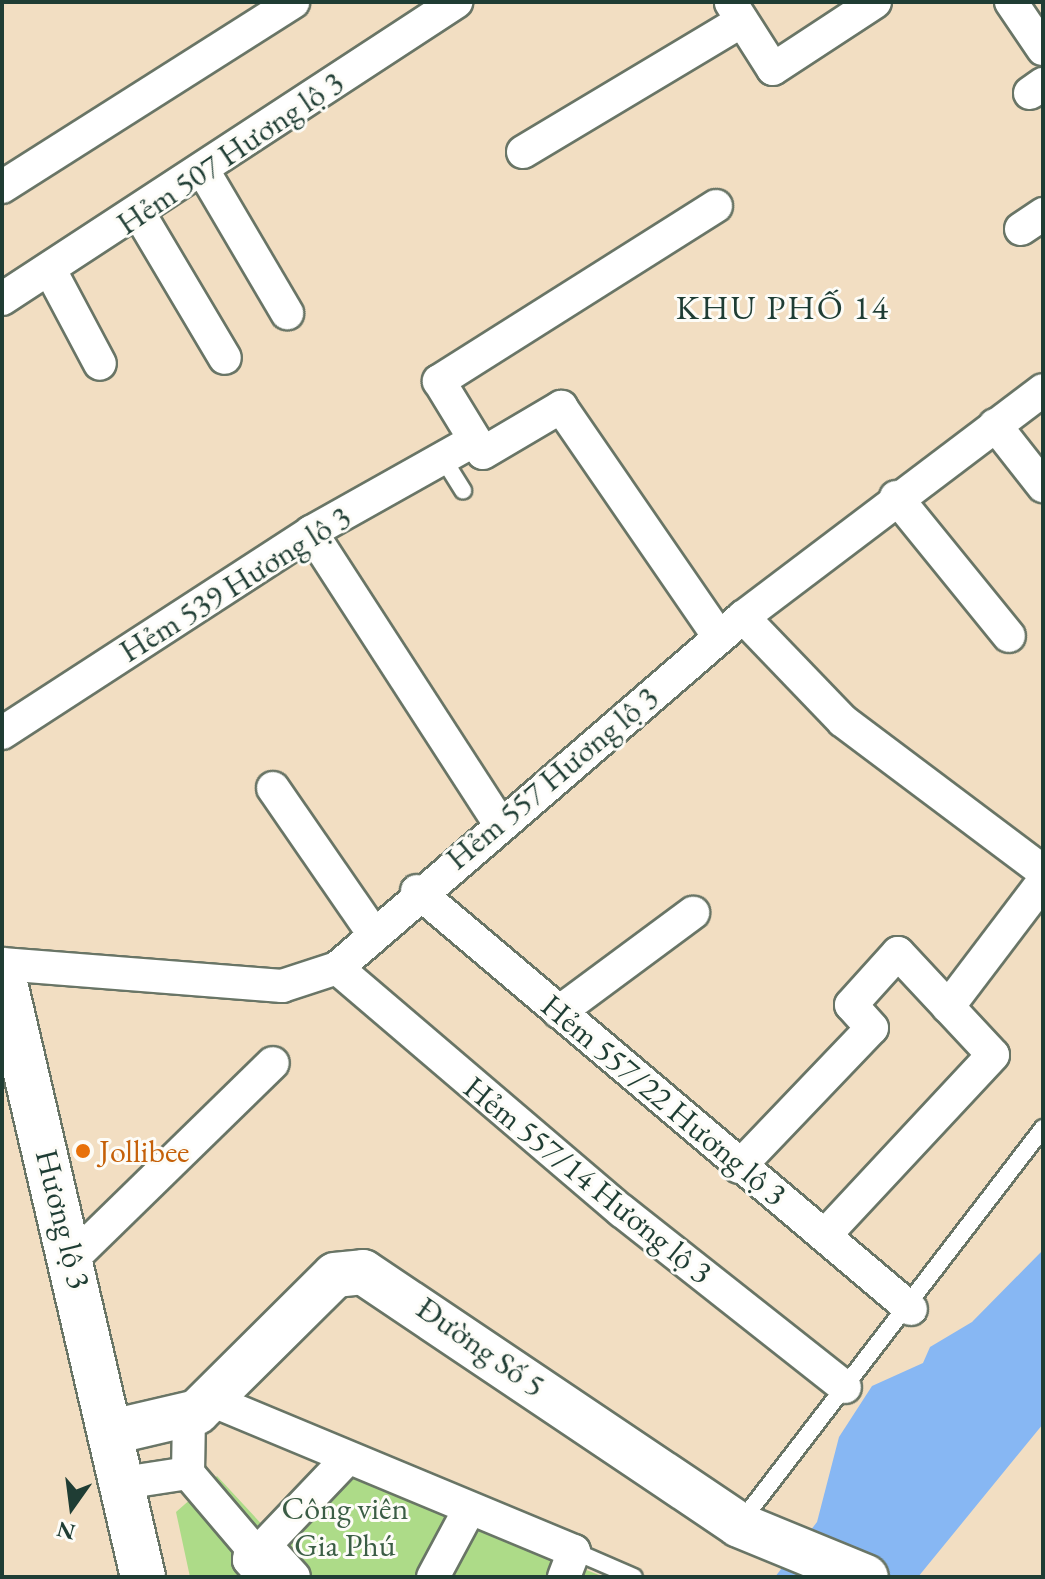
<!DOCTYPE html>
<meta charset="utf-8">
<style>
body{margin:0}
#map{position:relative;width:1045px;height:1579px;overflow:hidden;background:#f2dec2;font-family:"EB Garamond",serif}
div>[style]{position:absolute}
.green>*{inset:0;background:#addb88}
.water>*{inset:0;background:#87b7f3}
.roads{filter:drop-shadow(2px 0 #697566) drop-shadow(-2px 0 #697566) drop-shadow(0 2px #697566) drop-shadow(0 -2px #697566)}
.lane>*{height:16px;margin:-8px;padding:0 8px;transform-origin:8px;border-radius:8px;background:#fff}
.street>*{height:32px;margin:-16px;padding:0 16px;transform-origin:16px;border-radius:16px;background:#fff}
.secondary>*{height:44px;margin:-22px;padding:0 22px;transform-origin:22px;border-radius:22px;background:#fff}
.dots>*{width:22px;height:22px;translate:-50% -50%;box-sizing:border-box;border:4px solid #fdfcf7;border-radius:50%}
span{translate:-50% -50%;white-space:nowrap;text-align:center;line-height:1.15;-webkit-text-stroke:6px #fdfcf7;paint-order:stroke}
.street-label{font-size:32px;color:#1f3d34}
.food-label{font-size:32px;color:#c56008}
.left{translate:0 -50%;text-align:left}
.park-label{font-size:32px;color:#3b5d45}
.neighbourhood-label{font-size:34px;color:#1f3d34;letter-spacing:2px}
.frame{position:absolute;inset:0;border:4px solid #1f3d34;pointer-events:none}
.north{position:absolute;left:32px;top:1467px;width:80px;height:80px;-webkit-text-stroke:6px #fdfcf7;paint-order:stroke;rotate:194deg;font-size:22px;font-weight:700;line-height:32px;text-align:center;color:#1f3d34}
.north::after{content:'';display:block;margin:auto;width:28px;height:36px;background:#1f3d34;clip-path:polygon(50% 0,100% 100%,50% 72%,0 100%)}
</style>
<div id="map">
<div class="green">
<i style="clip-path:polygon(344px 1473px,599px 1575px,190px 1577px,176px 1512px,217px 1476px,267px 1530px)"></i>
</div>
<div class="water">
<i style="clip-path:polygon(1043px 1250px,1043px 1424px,918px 1577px,775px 1577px,817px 1522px,839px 1437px,872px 1386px,923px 1363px,930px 1347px,972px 1322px)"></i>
</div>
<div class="roads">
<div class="lane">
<i style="left:444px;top:460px;width:36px;rotate:58deg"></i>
<i style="left:740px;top:1523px;width:498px;rotate:-52.5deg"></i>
<i style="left:574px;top:1551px;width:65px;rotate:23.4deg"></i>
</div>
<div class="street">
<i style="left:1011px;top:2px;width:57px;rotate:55.8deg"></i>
<i style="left:731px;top:3px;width:78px;rotate:57.5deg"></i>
<i style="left:773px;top:69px;width:122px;rotate:-33.3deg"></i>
<i style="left:1030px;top:93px;width:16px;rotate:-35deg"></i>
<i style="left:523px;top:152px;width:255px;rotate:-30.9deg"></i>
<i style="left:204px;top:172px;width:164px;rotate:59.5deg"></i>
<i style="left:2px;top:187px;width:345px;rotate:-32.4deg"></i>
<i style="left:716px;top:206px;width:328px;rotate:147.7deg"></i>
<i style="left:439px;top:381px;width:84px;rotate:58.6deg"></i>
<i style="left:483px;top:453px;width:91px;rotate:-30.5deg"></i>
<i style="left:561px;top:407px;width:279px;rotate:55.5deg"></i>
<i style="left:140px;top:215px;width:166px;rotate:59.3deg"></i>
<i style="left:1021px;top:229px;width:27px;rotate:-34deg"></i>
<i style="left:50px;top:270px;width:106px;rotate:62deg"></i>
<i style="left:2px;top:299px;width:543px;rotate:-33.19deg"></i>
<i style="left:995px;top:425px;width:78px;rotate:51.8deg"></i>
<i style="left:896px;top:497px;width:179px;rotate:50.9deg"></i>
<i style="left:311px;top:532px;width:346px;rotate:57.1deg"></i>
<i style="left:743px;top:617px;width:144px;rotate:46.1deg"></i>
<i style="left:843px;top:721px;width:250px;rotate:36.9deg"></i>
<i style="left:2px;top:733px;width:369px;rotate:-33deg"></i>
<i style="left:311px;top:532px;width:186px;rotate:-29.3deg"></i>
<i style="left:273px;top:788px;width:176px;rotate:55.4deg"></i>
<i style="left:417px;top:891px;width:647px;rotate:40.24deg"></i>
<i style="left:2px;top:964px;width:281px;rotate:4.5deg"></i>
<i style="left:282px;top:986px;width:58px;rotate:-18.1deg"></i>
<i style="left:337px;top:968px;width:537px;rotate:-40.84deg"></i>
<i style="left:743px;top:617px;width:376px;rotate:-37.1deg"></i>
<i style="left:337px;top:968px;width:375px;rotate:40.5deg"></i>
<i style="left:622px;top:1211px;width:284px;rotate:38.3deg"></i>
<i style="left:948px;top:1007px;width:157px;rotate:-52.8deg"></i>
<i style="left:559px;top:1012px;width:167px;rotate:-36.5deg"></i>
<i style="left:739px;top:1167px;width:192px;rotate:-46.3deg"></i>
<i style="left:872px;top:1028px;width:31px;rotate:-132deg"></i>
<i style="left:851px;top:1005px;width:70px;rotate:-47.9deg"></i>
<i style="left:898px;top:953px;width:139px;rotate:47deg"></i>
<i style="left:993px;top:1055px;width:246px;rotate:133deg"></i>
<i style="left:73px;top:1258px;width:279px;rotate:-44.3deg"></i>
<i style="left:211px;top:1400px;width:393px;rotate:22.6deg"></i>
<i style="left:574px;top:1551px;width:28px;rotate:111deg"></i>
<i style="left:188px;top:1473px;width:97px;rotate:49.6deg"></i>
<i style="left:251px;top:1547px;width:13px;rotate:99deg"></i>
<i style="left:249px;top:1560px;width:23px;rotate:49deg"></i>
<i style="left:123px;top:1483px;width:66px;rotate:-8.7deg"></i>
<i style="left:188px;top:1473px;width:57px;rotate:-89deg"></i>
<i style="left:265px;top:1545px;width:116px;rotate:-46.4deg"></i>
<i style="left:251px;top:1547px;width:14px;rotate:-8deg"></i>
<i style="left:265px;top:1545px;width:43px;rotate:47.8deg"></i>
<i style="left:433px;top:1577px;width:76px;rotate:-61.8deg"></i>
</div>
<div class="secondary">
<i style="left:2px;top:970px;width:623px;rotate:76.92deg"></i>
<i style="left:112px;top:1432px;width:87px;rotate:-13.2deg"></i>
<i style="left:197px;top:1412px;width:194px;rotate:-44.8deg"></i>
<i style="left:335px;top:1275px;width:28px;rotate:-6deg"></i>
<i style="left:363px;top:1272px;width:453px;rotate:33.9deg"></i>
<i style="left:739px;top:1525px;width:137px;rotate:22.3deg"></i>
</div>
</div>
<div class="dots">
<i style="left:83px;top:1151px;background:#e8710a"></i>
</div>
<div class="street-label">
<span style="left:230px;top:153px;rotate:-34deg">Hẻm 507 Hương lộ 3</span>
<span style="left:235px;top:584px;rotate:-32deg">Hẻm 539 Hương lộ 3</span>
<span style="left:552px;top:778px;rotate:-40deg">Hẻm 557 Hương lộ 3</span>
<span style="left:664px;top:1100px;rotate:40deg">Hẻm 557/22 Hương lộ 3</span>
<span style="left:588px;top:1180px;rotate:39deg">Hẻm 557/14 Hương lộ 3</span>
<span style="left:63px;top:1219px;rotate:76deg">Hương lộ 3</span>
<span style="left:481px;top:1347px;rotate:35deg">Đường Số 5</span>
</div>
<div class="food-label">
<span class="left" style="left:99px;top:1151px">Jollibee</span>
</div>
<div class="park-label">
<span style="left:345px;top:1527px">Công viên<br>Gia Phú</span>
</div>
<div class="neighbourhood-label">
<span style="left:783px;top:308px">KHU PHỐ 14</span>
</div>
<div class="frame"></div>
<div class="north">N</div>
</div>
